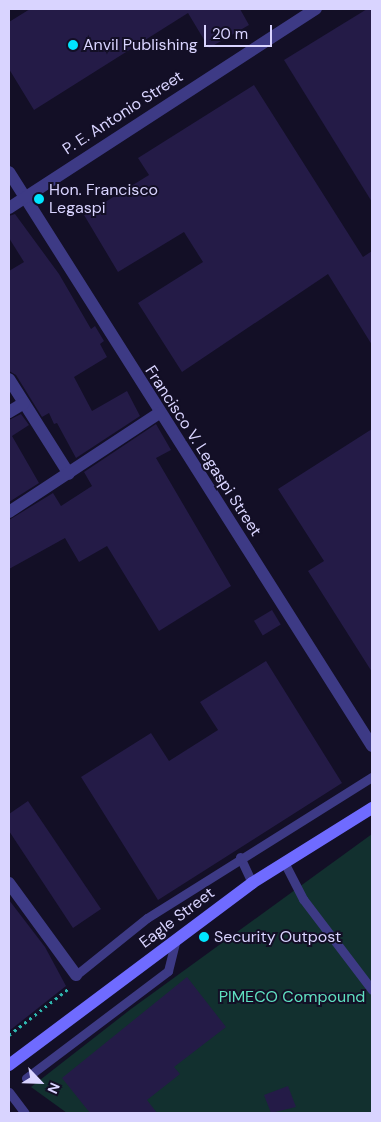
<!DOCTYPE html>
<style>
body{margin:0}
#map{position:relative;width:381px;height:1122px;overflow:hidden;background:#130f26;font-family:"DM Sans",sans-serif}
div>[style]{position:absolute}
.green>*{inset:0;background:#12302f}
.building>*{inset:0;background:#241b47;transform-origin:0 0}
.path>*{height:3px;margin-top:-1.5px;transform-origin:0;background:repeating-linear-gradient(90deg,#2fb8b0 0 2.5px,transparent 0 6.5px)}
.lane>*{height:9px;margin:-4.5px;padding:0 4.5px;transform-origin:4.5px;border-radius:4.5px;background:#3d3a85}
.street>*{height:12px;margin:-6px;padding:0 6px;transform-origin:6px;border-radius:6px;background:#3d3a85}
.secondary>*{height:12px;margin:-6px;padding:0 6px;transform-origin:6px;border-radius:6px;background:#6f6bff}
.dots>*{width:14px;height:14px;translate:-50% -50%;box-sizing:border-box;border:2px solid #130f26;border-radius:50%}
span{translate:-50% -50%;white-space:nowrap;text-align:center;line-height:1.15;-webkit-text-stroke:4px #130f26;paint-order:stroke}
.poi-label{font-size:16px;color:#d9d4ff}
.left{translate:0 -50%;text-align:left}
.street-label{font-size:16px;color:#d9d4ff}
.park-label{font-size:16px;color:#5fe0c0}
.frame{position:absolute;inset:0;border:10px solid #d9d4ff;pointer-events:none}
.north{position:absolute;left:15px;top:1057px;width:50px;height:50px;-webkit-text-stroke:4px #130f26;paint-order:stroke;rotate:114deg;font-size:14px;font-weight:700;line-height:20px;text-align:center;color:#d9d4ff}
.north::after{content:'';display:block;margin:auto;width:18px;height:22px;background:#d9d4ff;clip-path:polygon(50% 0,100% 100%,50% 72%,0 100%)}
.scale{position:absolute;left:204px;top:25px;width:68px;height:22px;box-sizing:border-box;border:2px solid #d9d4ff;border-top:0;padding-left:6px;font-size:15px;line-height:18px;white-space:nowrap;color:#d9d4ff;-webkit-text-stroke:4px #130f26;paint-order:stroke}
</style>
<div id="map">
<div class="green">
<i style="clip-path:polygon(372px 834px,372px 1113px,67px 1113px,31px 1087px,131px 1009px)"></i>
</div>
<div class="building">
<i style="clip-path:polygon(30px 9px,240px 9px,249px 25px,209px 48px,188px 13px,34px 110px,9px 69px,9px 22px)"></i>
<i style="clip-path:polygon(367px 9px,372px 9px,372px 202px,284px 60px)"></i>
<i style="clip-path:polygon(254px 85px,363px 257px,372px 251px,372px 345px,328px 274px,182px 372px,138px 303px,203px 262px,184px 232px,118px 272px,84px 215px,149px 175px,138px 158px)"></i>
<i style="clip-path:polygon(15px 214px,59px 274px,91px 329px,95px 326px,104px 341px,100px 344px,107px 357px,74px 377px,92px 411px,127px 391px,140px 416px,76px 458px,57px 423px,54px 424px,49px 413px,42px 417px,16px 375px,9px 371px,9px 271px,24px 262px,9px 238px,9px 216px)"></i>
<i style="clip-path:polygon(21px 414px,29px 425px,12px 436px,39px 483px,9px 502px,9px 420px)"></i>
<i style="clip-path:polygon(156px 424px,171px 450px,156px 458px,231px 586px,159px 631px,107px 546px,79px 562px,65px 538px,9px 569px,9px 520px,53px 493px,61px 506px,92px 486px,84px 472px)"></i>
<i style="clip-path:polygon(372px 429px,372px 672px,308px 571px,324px 561px,278px 489px)"></i>
<i style="left:272px;top:610px;width:17px;height:21px;rotate:59deg"></i>
<i style="clip-path:polygon(266px 661px,342px 783px,158px 900px,81px 777px,151px 733px,169px 761px,218px 730px,200px 702px)"></i>
<i style="clip-path:polygon(28px 801px,101px 909px,73px 928px,9px 831px,9px 814px)"></i>
<i style="clip-path:polygon(9px 900px,45px 947px,66px 986px,9px 1031px)"></i>
<i style="clip-path:polygon(187px 977px,226px 1027px,174px 1067px,180px 1074px,147px 1100px,157px 1113px,90px 1113px,62px 1078px)"></i>
<i style="clip-path:polygon(288px 1086px,296px 1107px,271px 1113px,264px 1095px)"></i>
</div>
<div class="path">
<i style="left:9px;top:1035px;width:75px;rotate:-37.9deg"></i>
</div>
<div class="lane">
<i style="left:240px;top:857px;width:29px;rotate:65deg"></i>
<i style="left:284px;top:862px;width:42px;rotate:62.8deg"></i>
<i style="left:303px;top:899px;width:114px;rotate:52.8deg"></i>
<i style="left:76px;top:975px;width:91px;rotate:-38.8deg"></i>
<i style="left:147px;top:918px;width:266px;rotate:-32.1deg"></i>
<i style="left:26px;top:1078px;width:178px;rotate:-37deg"></i>
<i style="left:168px;top:971px;width:33px;rotate:-76deg"></i>
<i style="left:9px;top:1092px;width:26px;rotate:53deg"></i>
</div>
<div class="street">
<i style="left:9px;top:172px;width:679px;rotate:57.69deg"></i>
<i style="left:9px;top:208px;width:366px;rotate:-33deg"></i>
<i style="left:9px;top:379px;width:112px;rotate:57.7deg"></i>
<i style="left:9px;top:412px;width:17px;rotate:-31deg"></i>
<i style="left:9px;top:512px;width:180px;rotate:-33.4deg"></i>
<i style="left:9px;top:883px;width:114px;rotate:53.9deg"></i>
</div>
<div class="secondary">
<i style="left:9px;top:1065px;width:304px;rotate:-36.8deg"></i>
<i style="left:252px;top:883px;width:142px;rotate:-32deg"></i>
</div>
<div class="dots">
<i style="left:73px;top:45px;background:#00e5ff"></i>
<i style="left:39px;top:199px;background:#00e5ff"></i>
<i style="left:204px;top:937px;background:#00e5ff"></i>
</div>
<div class="poi-label">
<span class="left" style="left:83px;top:45px">Anvil Publishing</span>
<span class="left" style="left:49px;top:199px">Hon. Francisco<br>Legaspi</span>
<span class="left" style="left:214px;top:937px">Security Outpost</span>
</div>
<div class="street-label">
<span style="left:123px;top:113px;rotate:-33deg">P. E. Antonio Street</span>
<span style="left:203px;top:451px;rotate:57deg">Francisco V. Legaspi Street</span>
<span style="left:177px;top:918px;rotate:-37deg">Eagle Street</span>
</div>
<div class="park-label">
<span style="left:292px;top:997px">PIMECO Compound</span>
</div>
<div class="frame"></div>
<div class="north">N</div>
<div class="scale">20 m</div>
</div>
